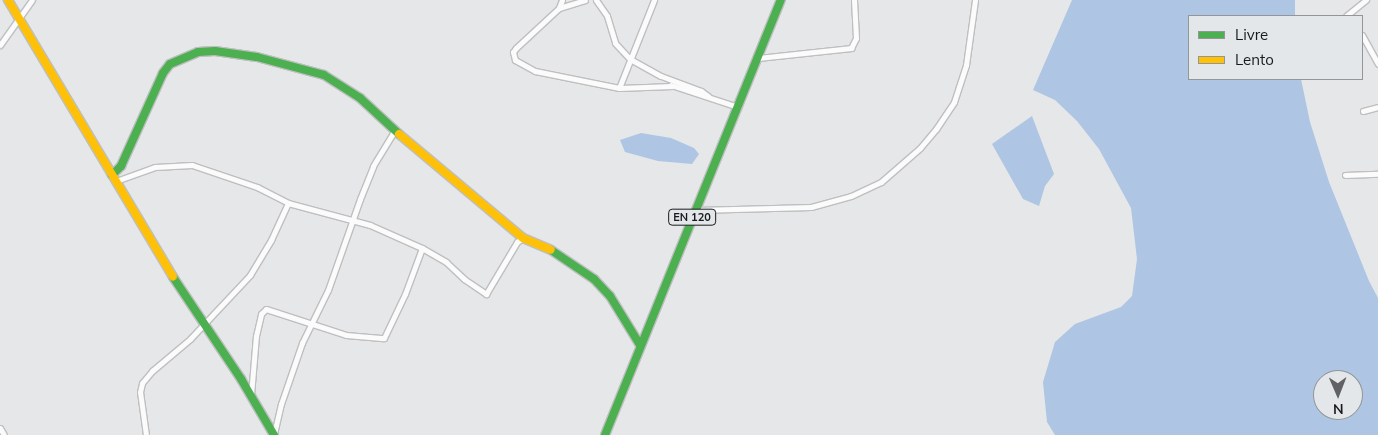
<!DOCTYPE html>
<style>
body{margin:0}
#map{position:relative;width:1378px;height:435px;overflow:hidden;background:#e5e7e8;font-family:Mulish,sans-serif}
div>[style]{position:absolute}
.water>*{inset:0;background:#aec5e3}
.roads{filter:drop-shadow(1px 0 #bebfc0) drop-shadow(-1px 0 #bebfc0) drop-shadow(0 1px #bebfc0) drop-shadow(0 -1px #bebfc0)}
.street>*{height:5px;margin:-2.5px;padding:0 2.5px;transform-origin:2.5px;border-radius:2.5px;background:#fbfbfc}
.fast>*{height:8px;margin:-4px;padding:0 4px;transform-origin:4px;border-radius:4px;background:#4caf50}
.slow>*{height:8px;margin:-4px;padding:0 4px;transform-origin:4px;border-radius:4px;background:#ffc107}
span{translate:-50% -50%;white-space:nowrap;text-align:center;line-height:1.15;-webkit-text-stroke:5px #e4e7e9;paint-order:stroke}
.shield-label span{padding:1px 4px;background:#e4e7e9;border:1px solid;border-radius:4px;-webkit-text-stroke-width:0}
.shield-label{font-size:11px;color:#191a1b;font-weight:700}
.legend{position:absolute;left:1188px;top:15px;width:175px;height:65px;box-sizing:border-box;background:#e4e7e9;border:1px solid #939597;margin:0;padding:6px 9px;list-style:none;font-size:15px;color:#191a1b}
.legend li{display:flex;align-items:center;gap:10px;height:25px}
.legend b{width:25px;border:1px solid #939597}
.north{position:absolute;left:1313px;top:370px;width:50px;height:50px;box-sizing:border-box;background:#e4e7e9;border:1px solid #939597;border-radius:50%;rotate:179deg;font-size:14px;font-weight:700;line-height:20px;text-align:center;color:#191a1b}
.north::after{content:'';display:block;margin:auto;width:18px;height:22px;background:#606263;clip-path:polygon(50% 0,100% 100%,50% 72%,0 100%)}
</style>
<div id="map">
<div class="water">
<i style="clip-path:polygon(evenodd,1072px 0,1295px 0,1295px 16px,1189px 16px,1189px 79px,1301px 79px,1310px 122px,1329px 182px,1369px 281px,1378px 298px,1378px 435px,1055px 435px,1047px 422px,1043px 382px,1055px 342px,1075px 324px,1121px 307px,1132px 296px,1137px 259px,1131px 208px,1099px 149px,1077px 121px,1055px 100px,1033px 90px,1072px 0,1323px 380px,1353px 380px,1353px 410px,1323px 410px,1323px 380px)"></i>
<i style="clip-path:polygon(1032px 116px,1054px 174px,1045px 186px,1039px 206px,1023px 199px,992px 144px)"></i>
<i style="clip-path:polygon(641px 133px,671px 138px,694px 148px,699px 154px,692px 164px,658px 161px,625px 152px,620px 140px)"></i>
</div>
<div class="roads">
<div class="street">
<i style="left:562px;top:0;width:9px;rotate:111deg"></i>
<i style="left:559px;top:8px;width:59px;rotate:137.1deg"></i>
<i style="left:516px;top:48px;width:5px;rotate:127deg"></i>
<i style="left:513px;top:52px;width:8px;rotate:76deg"></i>
<i style="left:515px;top:60px;width:23px;rotate:29deg"></i>
<i style="left:535px;top:71px;width:86px;rotate:11.4deg"></i>
<i style="left:619px;top:88px;width:53px;rotate:-2.2deg"></i>
<i style="left:596px;top:0;width:19px;rotate:55deg"></i>
<i style="left:607px;top:16px;width:28px;rotate:73deg"></i>
<i style="left:615px;top:43px;width:22px;rotate:47deg"></i>
<i style="left:630px;top:59px;width:35px;rotate:29deg"></i>
<i style="left:661px;top:76px;width:43px;rotate:20.6deg"></i>
<i style="left:701px;top:91px;width:9px;rotate:36deg"></i>
<i style="left:559px;top:8px;width:27px;rotate:-17deg"></i>
<i style="left:1346px;top:16px;width:26px;rotate:-39deg"></i>
<i style="left:1362px;top:35px;width:33px;rotate:61deg"></i>
<i style="left:0;top:45px;width:55px;rotate:-54.6deg"></i>
<i style="left:758px;top:58px;width:94px;rotate:-6.1deg"></i>
<i style="left:851px;top:48px;width:11px;rotate:-63deg"></i>
<i style="left:856px;top:38px;width:38px;rotate:-93deg"></i>
<i style="left:671px;top:85px;width:71px;rotate:18.2deg"></i>
<i style="left:619px;top:88px;width:95px;rotate:-68.3deg"></i>
<i style="left:1363px;top:111px;width:16px;rotate:-15deg"></i>
<i style="left:1345px;top:175px;width:33px;rotate:-2deg"></i>
<i style="left:116px;top:181px;width:41px;rotate:-19.7deg"></i>
<i style="left:155px;top:167px;width:37px;rotate:-3deg"></i>
<i style="left:192px;top:165px;width:69px;rotate:18.7deg"></i>
<i style="left:257px;top:187px;width:35px;rotate:27deg"></i>
<i style="left:288px;top:203px;width:85px;rotate:15deg"></i>
<i style="left:370px;top:225px;width:57px;rotate:23.9deg"></i>
<i style="left:422px;top:248px;width:28px;rotate:30deg"></i>
<i style="left:446px;top:262px;width:25px;rotate:43deg"></i>
<i style="left:464px;top:279px;width:27px;rotate:34deg"></i>
<i style="left:486px;top:294px;width:61px;rotate:-59.2deg"></i>
<i style="left:517px;top:242px;width:7px;rotate:-34deg"></i>
<i style="left:696px;top:210px;width:115px;rotate:-1.5deg"></i>
<i style="left:811px;top:207px;width:41px;rotate:-15.4deg"></i>
<i style="left:851px;top:196px;width:33px;rotate:-25deg"></i>
<i style="left:881px;top:182px;width:52px;rotate:-41.1deg"></i>
<i style="left:920px;top:148px;width:25px;rotate:-50deg"></i>
<i style="left:936px;top:129px;width:32px;rotate:-56deg"></i>
<i style="left:954px;top:102px;width:39px;rotate:-72deg"></i>
<i style="left:966px;top:65px;width:66px;rotate:-82.1deg"></i>
<i style="left:251px;top:395px;width:59px;rotate:-85.2deg"></i>
<i style="left:256px;top:336px;width:23px;rotate:-77deg"></i>
<i style="left:261px;top:314px;width:7px;rotate:-45deg"></i>
<i style="left:266px;top:309px;width:84px;rotate:18deg"></i>
<i style="left:346px;top:335px;width:38px;rotate:5deg"></i>
<i style="left:384px;top:338px;width:49px;rotate:-64.5deg"></i>
<i style="left:405px;top:294px;width:49px;rotate:-69.7deg"></i>
<i style="left:0;top:428px;width:8px;rotate:60deg"></i>
<i style="left:274px;top:434px;width:31px;rotate:-77deg"></i>
<i style="left:281px;top:404px;width:65px;rotate:-71deg"></i>
<i style="left:302px;top:343px;width:59px;rotate:-63.9deg"></i>
<i style="left:328px;top:290px;width:96px;rotate:-70.6deg"></i>
<i style="left:360px;top:199px;width:35px;rotate:-68deg"></i>
<i style="left:373px;top:166px;width:42px;rotate:-58.6deg"></i>
<i style="left:146px;top:435px;width:43px;rotate:-97.9deg"></i>
<i style="left:140px;top:392px;width:9px;rotate:-77deg"></i>
<i style="left:142px;top:383px;width:16px;rotate:-50deg"></i>
<i style="left:152px;top:371px;width:50px;rotate:-40.1deg"></i>
<i style="left:190px;top:339px;width:88px;rotate:-46.8deg"></i>
<i style="left:250px;top:275px;width:41px;rotate:-59deg"></i>
<i style="left:271px;top:240px;width:41px;rotate:-65.3deg"></i>
</div>
<div class="fast">
<i style="left:112px;top:175px;width:13px;rotate:-45deg"></i>
<i style="left:121px;top:166px;width:102px;rotate:-65.7deg"></i>
<i style="left:163px;top:73px;width:11px;rotate:-52deg"></i>
<i style="left:170px;top:64px;width:30px;rotate:-23deg"></i>
<i style="left:198px;top:52px;width:17px;rotate:-3deg"></i>
<i style="left:215px;top:51px;width:42px;rotate:8.1deg"></i>
<i style="left:257px;top:57px;width:69px;rotate:15deg"></i>
<i style="left:324px;top:75px;width:43px;rotate:32.6deg"></i>
<i style="left:360px;top:98px;width:53px;rotate:42.7deg"></i>
<i style="left:551px;top:250px;width:52px;rotate:34deg"></i>
<i style="left:594px;top:279px;width:23px;rotate:47deg"></i>
<i style="left:610px;top:296px;width:57px;rotate:58.5deg"></i>
<i style="left:173px;top:277px;width:123px;rotate:56.3deg"></i>
<i style="left:241px;top:379px;width:65px;rotate:59.5deg"></i>
<i style="left:605px;top:435px;width:469px;rotate:-68deg"></i>
</div>
<div class="slow">
<i style="left:8px;top:0;width:322px;rotate:59.2deg"></i>
<i style="left:399px;top:134px;width:162px;rotate:40deg"></i>
<i style="left:523px;top:238px;width:30px;rotate:23deg"></i>
</div>
</div>
<div class="shield-label">
<span style="left:692px;top:217px">EN 120</span>
</div>
<ul class="legend">
<li><b style="height:6px;background:#4caf50"></b>Livre</li>
<li><b style="height:6px;background:#ffc107"></b>Lento</li>
</ul>
<div class="north">N</div>
</div>
